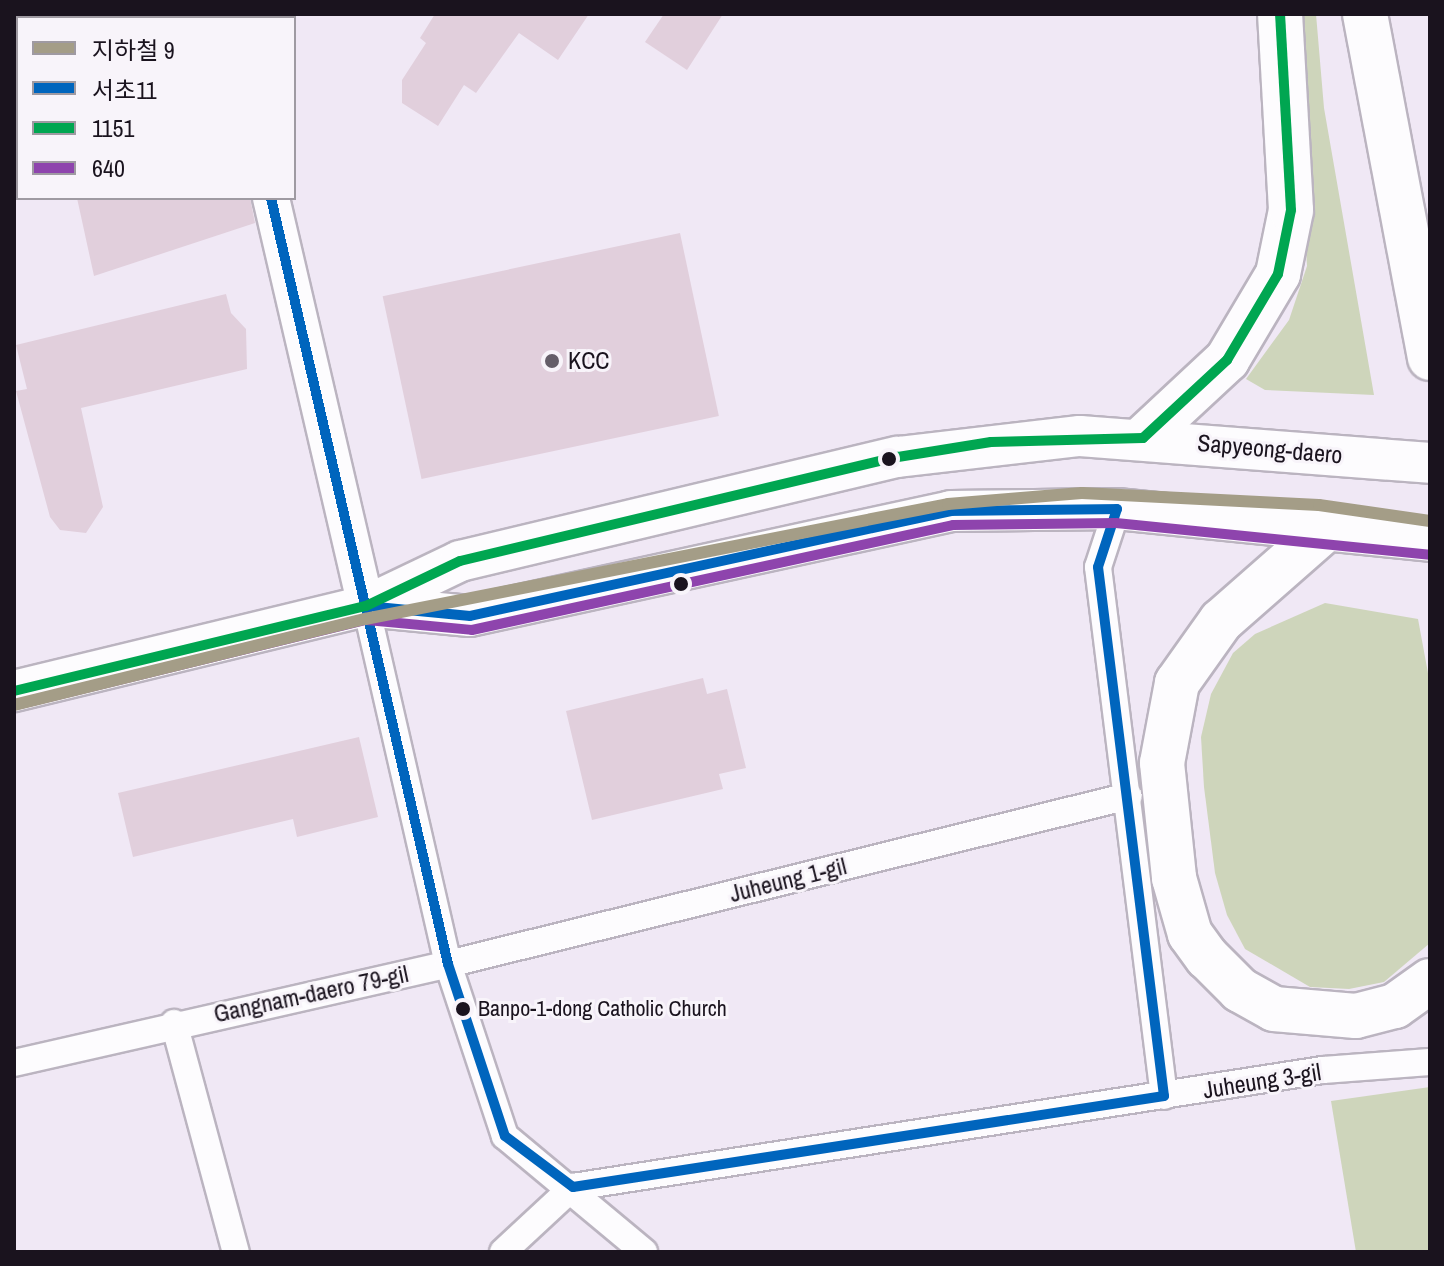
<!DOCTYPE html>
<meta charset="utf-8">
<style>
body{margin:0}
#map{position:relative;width:1444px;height:1266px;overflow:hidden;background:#f0e8f5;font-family:"Archivo Narrow","Noto Sans KR",sans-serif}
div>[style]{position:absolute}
.green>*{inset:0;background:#ced5bb}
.building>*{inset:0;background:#e1cfdc;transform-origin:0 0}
.roads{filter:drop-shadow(2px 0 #bbb4c0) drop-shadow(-2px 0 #bbb4c0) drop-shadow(0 2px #bbb4c0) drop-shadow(0 -2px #bbb4c0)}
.street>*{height:26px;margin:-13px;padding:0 13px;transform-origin:13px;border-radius:13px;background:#fdfcfe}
.secondary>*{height:36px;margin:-18px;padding:0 18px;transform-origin:18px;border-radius:18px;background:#fdfcfe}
.primary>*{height:40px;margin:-20px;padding:0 20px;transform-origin:20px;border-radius:20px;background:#fdfcfe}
.highway>*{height:44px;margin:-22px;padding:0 22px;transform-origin:22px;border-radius:22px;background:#fdfcfe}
.bus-1>*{height:10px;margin:-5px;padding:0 5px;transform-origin:5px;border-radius:5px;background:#0065bd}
.bus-2>*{height:10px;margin:-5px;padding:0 5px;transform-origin:5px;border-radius:5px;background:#00a651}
.bus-3>*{height:10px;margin:-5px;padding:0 5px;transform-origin:5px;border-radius:5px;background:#8e44ad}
.metro-1>*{height:12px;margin:-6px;padding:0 6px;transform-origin:6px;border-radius:6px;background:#a49d87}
.dots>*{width:22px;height:22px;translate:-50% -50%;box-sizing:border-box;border:4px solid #f8f4fa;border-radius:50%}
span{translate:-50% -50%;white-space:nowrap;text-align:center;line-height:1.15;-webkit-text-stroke:6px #f8f4fa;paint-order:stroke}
.bus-label{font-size:22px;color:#1a131e}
.left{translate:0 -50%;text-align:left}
.poi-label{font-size:24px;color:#1a131e}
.street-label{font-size:24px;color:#1a131e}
.frame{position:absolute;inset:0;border:16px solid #1a131e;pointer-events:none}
.legend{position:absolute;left:16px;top:16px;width:280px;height:184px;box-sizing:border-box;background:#f8f4fa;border:2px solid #9f9aa2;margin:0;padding:10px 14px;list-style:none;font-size:24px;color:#1a131e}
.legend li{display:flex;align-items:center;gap:16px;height:40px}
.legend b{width:40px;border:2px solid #9f9aa2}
</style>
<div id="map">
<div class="green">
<i style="clip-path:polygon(1291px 14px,1316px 14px,1324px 108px,1374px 395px,1265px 390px,1246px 379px,1289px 320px,1307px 266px)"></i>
<i style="clip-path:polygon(1325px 603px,1418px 619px,1430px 684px,1430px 943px,1384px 982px,1349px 989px,1310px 987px,1245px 949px,1227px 915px,1215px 873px,1204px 787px,1201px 737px,1211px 694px,1233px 653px,1255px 634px)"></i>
<i style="clip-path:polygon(1430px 1087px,1430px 1252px,1356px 1252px,1331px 1101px)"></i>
</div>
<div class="building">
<i style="clip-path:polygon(435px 14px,589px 14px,558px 60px,519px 33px,476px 93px,464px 85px,438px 126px,402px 103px,402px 80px,426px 43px,420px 38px)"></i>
<i style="clip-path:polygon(664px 14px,723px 14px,687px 70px,645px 42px)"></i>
<i style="clip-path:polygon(77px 198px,250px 198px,255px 223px,94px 276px)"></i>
<i style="left:680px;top:233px;width:187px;height:304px;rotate:78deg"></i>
<i style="clip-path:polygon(226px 294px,231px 313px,246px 329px,247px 369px,81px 408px,103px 507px,86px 533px,60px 530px,50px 517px,16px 391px,27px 389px,16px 345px)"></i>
<i style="clip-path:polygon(703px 678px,707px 694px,727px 689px,746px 768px,719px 774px,723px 789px,592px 820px,566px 711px)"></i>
<i style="clip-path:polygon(359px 737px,378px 817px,297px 837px,293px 819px,133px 857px,118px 793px)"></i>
</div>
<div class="roads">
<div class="street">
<i style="left:1117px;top:509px;width:61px;rotate:108.1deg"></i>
<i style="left:1098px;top:567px;width:533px;rotate:82.89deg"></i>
<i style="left:366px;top:606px;width:367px;rotate:77.1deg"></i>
<i style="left:448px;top:964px;width:181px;rotate:71.7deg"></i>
<i style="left:505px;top:1136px;width:181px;rotate:39.8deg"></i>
<i style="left:174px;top:1023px;width:237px;rotate:74.9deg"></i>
<i style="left:14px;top:1063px;width:445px;rotate:-12.8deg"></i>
<i style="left:448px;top:964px;width:701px;rotate:-13.86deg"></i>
<i style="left:573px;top:1187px;width:759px;rotate:-8.87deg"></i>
<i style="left:1323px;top:1070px;width:107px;rotate:-4.3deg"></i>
<i style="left:503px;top:1252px;width:96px;rotate:-42.9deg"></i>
</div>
<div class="secondary">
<i style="left:223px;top:14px;width:4px;rotate:76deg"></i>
<i style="left:271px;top:198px;width:419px;rotate:76.9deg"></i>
</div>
<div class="primary">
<i style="left:366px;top:606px;width:104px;rotate:5.5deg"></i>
<i style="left:470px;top:616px;width:492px;rotate:-12.3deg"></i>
<i style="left:951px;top:511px;width:166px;rotate:-0.7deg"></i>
<i style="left:1117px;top:509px;width:315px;rotate:5.8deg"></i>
<i style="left:14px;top:691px;width:362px;rotate:-13.6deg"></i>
<i style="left:366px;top:606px;width:104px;rotate:-25.6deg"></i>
<i style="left:460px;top:561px;width:450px;rotate:-13.4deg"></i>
<i style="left:898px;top:457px;width:183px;rotate:-6.6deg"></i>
<i style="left:1080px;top:436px;width:351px;rotate:4.4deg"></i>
</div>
<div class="highway">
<i style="left:1365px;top:14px;width:350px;rotate:79.3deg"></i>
<i style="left:1143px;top:438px;width:115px;rotate:-42.9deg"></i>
<i style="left:1227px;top:360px;width:100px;rotate:-59.3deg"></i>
<i style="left:1278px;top:274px;width:65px;rotate:-78.5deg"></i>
<i style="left:1291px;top:210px;width:196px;rotate:-93.2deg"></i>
<i style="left:1327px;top:528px;width:141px;rotate:138.7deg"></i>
<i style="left:1221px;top:621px;width:76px;rotate:125.4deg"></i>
<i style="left:1177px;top:683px;width:81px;rotate:100.6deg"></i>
<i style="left:1162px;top:763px;width:116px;rotate:84deg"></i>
<i style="left:1174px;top:878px;width:58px;rotate:74.1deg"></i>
<i style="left:1190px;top:934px;width:29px;rotate:54deg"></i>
<i style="left:1207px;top:957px;width:47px;rotate:45deg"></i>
<i style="left:1240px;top:990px;width:39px;rotate:29deg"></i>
<i style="left:1274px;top:1009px;width:82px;rotate:4.9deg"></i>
<i style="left:1356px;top:1016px;width:40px;rotate:-14.4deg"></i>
<i style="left:1395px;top:1006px;width:43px;rotate:-35.5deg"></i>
</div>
</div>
<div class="bus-1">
<i style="left:271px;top:198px;width:786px;rotate:76.99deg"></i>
<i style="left:448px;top:964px;width:181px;rotate:71.7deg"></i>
<i style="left:505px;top:1136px;width:85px;rotate:36.9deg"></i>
<i style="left:573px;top:1187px;width:598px;rotate:-8.75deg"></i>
<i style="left:1164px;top:1096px;width:533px;rotate:-97.11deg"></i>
<i style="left:1098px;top:567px;width:61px;rotate:-71.9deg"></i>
<i style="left:1117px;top:509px;width:166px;rotate:179.3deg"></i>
<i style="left:951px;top:511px;width:492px;rotate:167.7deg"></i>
<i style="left:470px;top:616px;width:104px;rotate:-174.5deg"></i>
</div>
<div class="bus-2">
<i style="left:14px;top:691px;width:362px;rotate:-13.6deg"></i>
<i style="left:366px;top:606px;width:104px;rotate:-25.6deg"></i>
<i style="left:460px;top:561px;width:450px;rotate:-13.4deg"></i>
<i style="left:898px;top:457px;width:94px;rotate:-9.2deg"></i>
<i style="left:991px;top:442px;width:152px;rotate:-1.5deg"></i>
<i style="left:1143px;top:438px;width:115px;rotate:-42.9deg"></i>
<i style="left:1227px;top:360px;width:100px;rotate:-59.3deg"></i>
<i style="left:1278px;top:274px;width:65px;rotate:-78.5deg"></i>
<i style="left:1291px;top:210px;width:196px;rotate:-93.2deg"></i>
</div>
<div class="bus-3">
<i style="left:17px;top:705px;width:360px;rotate:-13.7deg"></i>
<i style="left:367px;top:620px;width:105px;rotate:5.4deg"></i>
<i style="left:472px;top:630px;width:492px;rotate:-12.3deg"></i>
<i style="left:953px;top:525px;width:163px;rotate:-0.7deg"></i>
<i style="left:1116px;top:523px;width:315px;rotate:5.8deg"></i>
</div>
<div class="metro-1">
<i style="left:14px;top:705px;width:361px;rotate:-13.8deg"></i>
<i style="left:365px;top:619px;width:594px;rotate:-11.16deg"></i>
<i style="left:948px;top:504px;width:134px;rotate:-4.7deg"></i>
<i style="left:1082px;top:493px;width:237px;rotate:2.9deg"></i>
<i style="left:1319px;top:505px;width:112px;rotate:8.2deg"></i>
</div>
<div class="dots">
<i style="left:552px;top:361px;background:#655e69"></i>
<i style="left:889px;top:459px;background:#1a131e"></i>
<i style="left:681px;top:584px;background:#1a131e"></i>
<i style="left:463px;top:1009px;background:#1a131e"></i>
</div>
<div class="bus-label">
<span class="left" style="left:478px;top:1009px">Banpo-1-dong Catholic Church</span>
</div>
<div class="poi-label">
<span class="left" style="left:568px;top:361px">KCC</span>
</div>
<div class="street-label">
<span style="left:1270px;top:449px;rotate:5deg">Sapyeong-daero</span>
<span style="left:788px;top:880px;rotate:-14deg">Juheung 1-gil</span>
<span style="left:311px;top:994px;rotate:-12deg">Gangnam-daero 79-gil</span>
<span style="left:1262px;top:1081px;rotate:-9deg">Juheung 3-gil</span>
</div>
<div class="frame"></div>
<ul class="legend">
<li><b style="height:10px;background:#a49d87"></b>지하철 9</li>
<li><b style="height:10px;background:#0065bd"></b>서초11</li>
<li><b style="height:10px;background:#00a651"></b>1151</li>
<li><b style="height:10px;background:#8e44ad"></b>640</li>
</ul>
</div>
